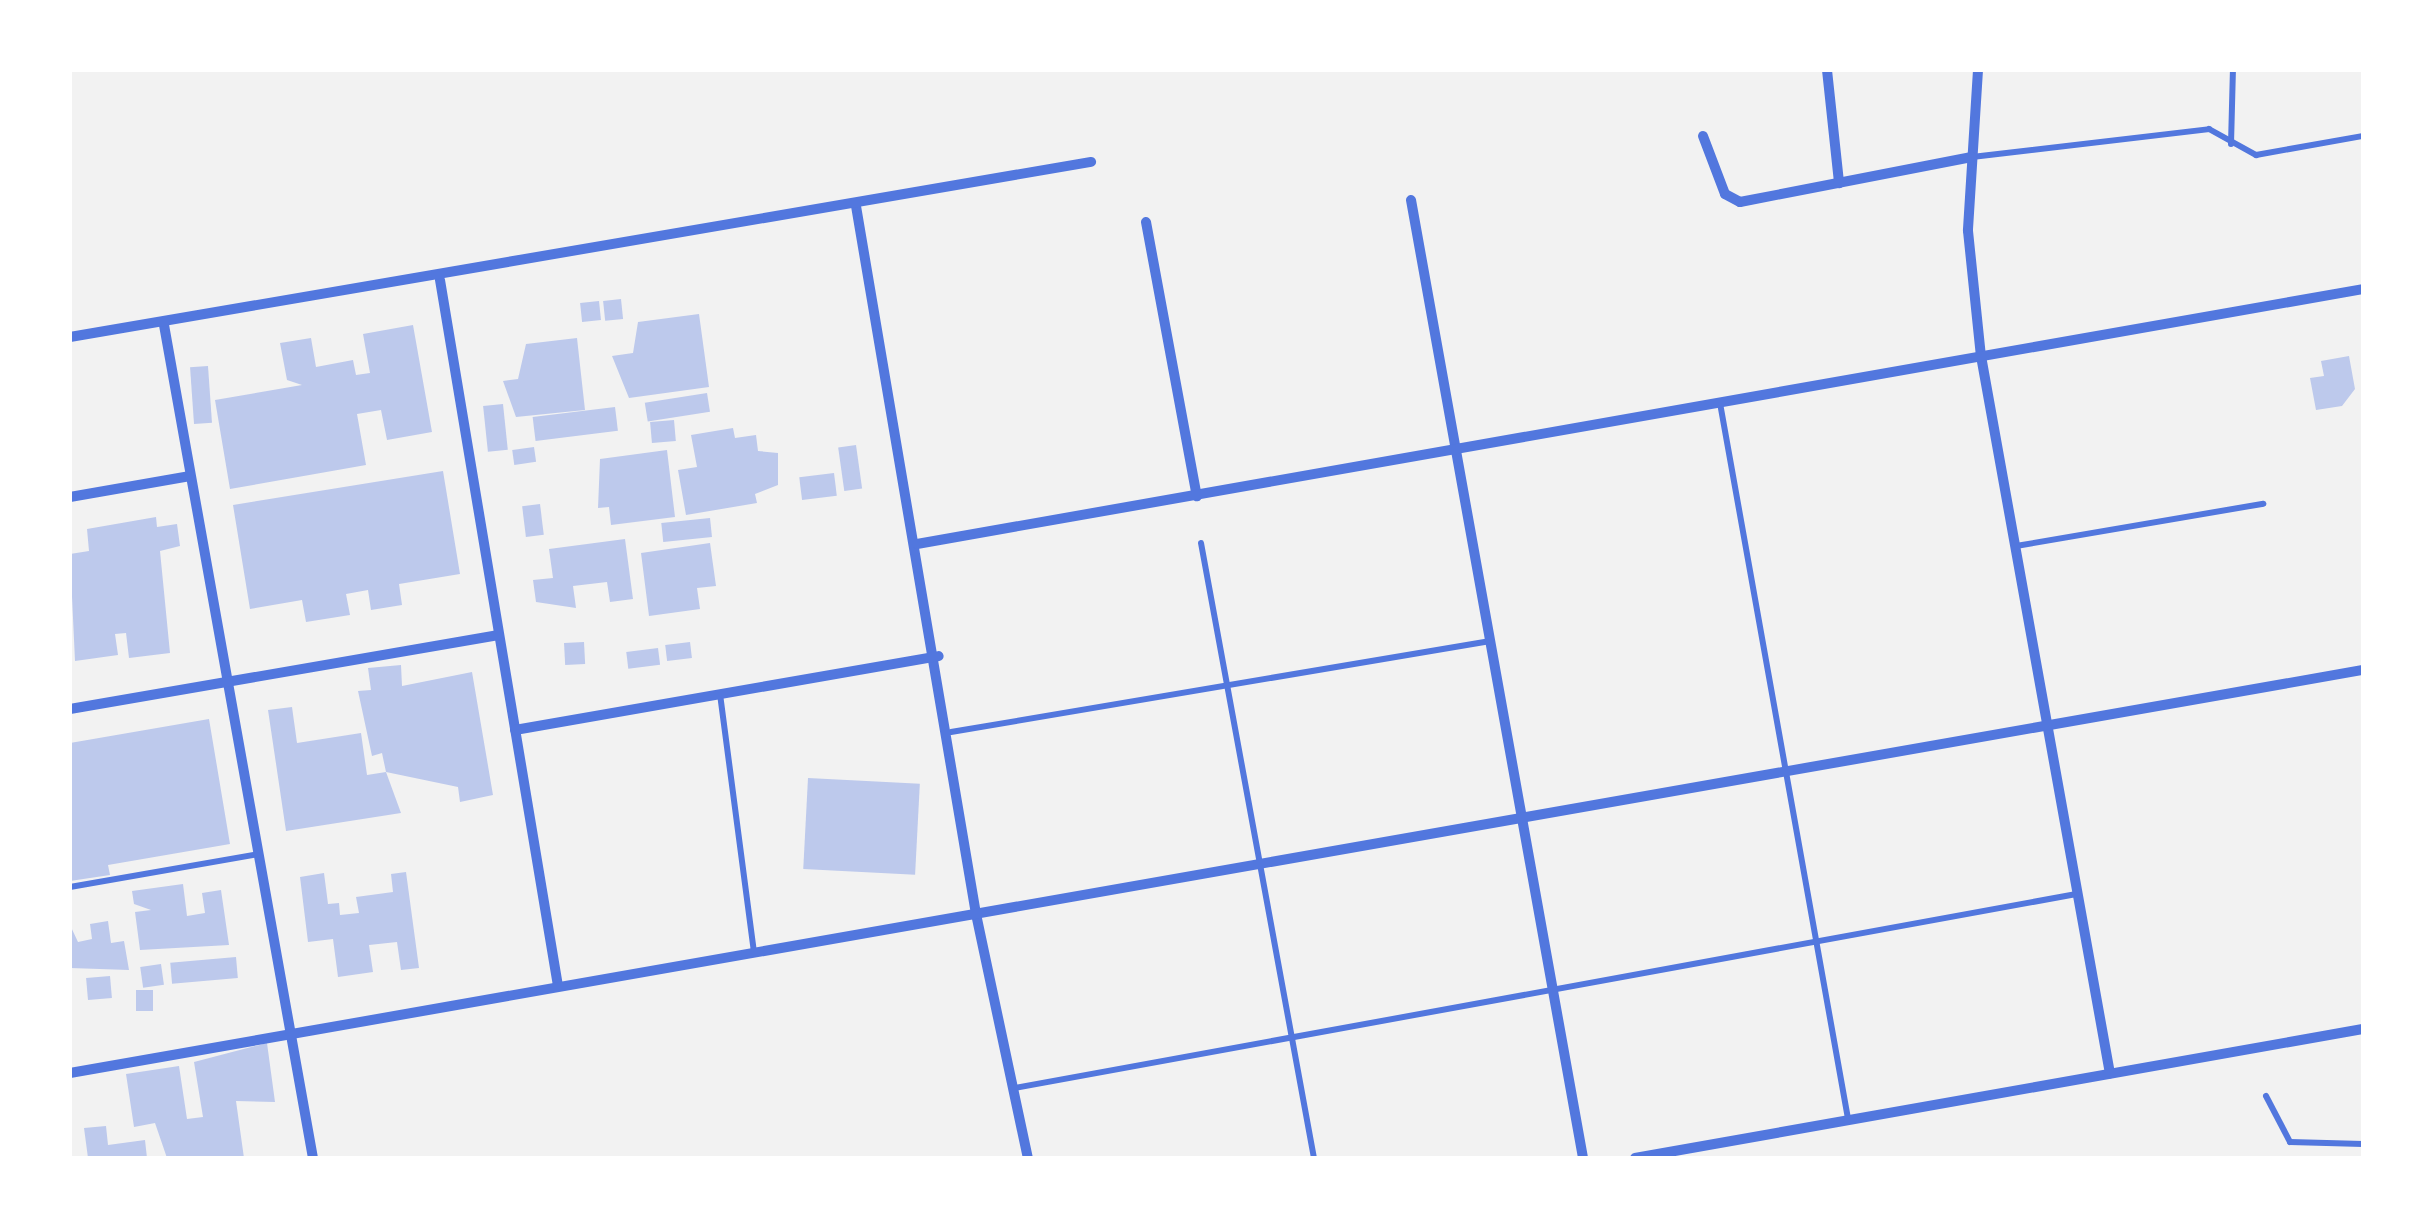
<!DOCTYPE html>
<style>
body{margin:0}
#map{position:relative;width:2433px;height:1228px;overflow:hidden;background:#f2f2f2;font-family:Montserrat,sans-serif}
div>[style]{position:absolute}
.building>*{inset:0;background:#bdc9ec;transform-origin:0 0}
.service>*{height:6px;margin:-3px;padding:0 3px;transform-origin:3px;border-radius:3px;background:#5277de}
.minor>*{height:10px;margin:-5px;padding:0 5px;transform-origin:5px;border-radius:5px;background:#5277de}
span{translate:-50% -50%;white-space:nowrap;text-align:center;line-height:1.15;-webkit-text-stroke:8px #fff;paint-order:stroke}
.frame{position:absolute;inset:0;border:72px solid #fff;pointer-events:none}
</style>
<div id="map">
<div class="building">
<i style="left:621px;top:299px;width:20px;height:18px;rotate:84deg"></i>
<i style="left:599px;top:301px;width:19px;height:19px;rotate:84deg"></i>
<i style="clip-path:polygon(699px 314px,709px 387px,629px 398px,612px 356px,633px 353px,638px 322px)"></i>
<i style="clip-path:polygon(413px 325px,432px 432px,387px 440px,381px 410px,357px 414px,366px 465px,230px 489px,215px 400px,302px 385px,287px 380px,280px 343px,311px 338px,316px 367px,353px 360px,356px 375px,370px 373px,363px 334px)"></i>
<i style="clip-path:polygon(577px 338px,585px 410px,516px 417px,503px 381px,518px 379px,526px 344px)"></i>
<i style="clip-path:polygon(2349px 356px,2355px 389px,2342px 406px,2316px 410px,2310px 378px,2324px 376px,2321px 361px)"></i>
<i style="left:208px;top:366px;width:57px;height:18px;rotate:86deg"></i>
<i style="left:707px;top:393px;width:19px;height:63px;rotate:81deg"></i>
<i style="left:503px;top:404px;width:46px;height:20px;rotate:84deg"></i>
<i style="left:615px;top:407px;width:24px;height:83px;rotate:83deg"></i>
<i style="left:674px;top:420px;width:21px;height:24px;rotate:85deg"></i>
<i style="clip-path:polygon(733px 428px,735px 438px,756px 435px,758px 451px,778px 453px,778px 485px,755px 494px,757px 503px,686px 515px,678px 470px,697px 467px,691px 435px)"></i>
<i style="left:856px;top:445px;width:44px;height:18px;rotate:82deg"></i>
<i style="left:534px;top:447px;width:15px;height:22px;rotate:82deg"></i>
<i style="clip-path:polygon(667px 450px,675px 517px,611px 525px,609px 507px,598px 508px,600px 459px)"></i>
<i style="clip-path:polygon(443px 471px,460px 574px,399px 584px,402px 605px,371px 610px,368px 590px,346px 594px,350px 615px,306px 622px,302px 600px,250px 609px,233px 505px)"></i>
<i style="left:834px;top:473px;width:23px;height:35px;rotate:83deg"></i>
<i style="left:540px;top:504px;width:31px;height:18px;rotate:83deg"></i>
<i style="clip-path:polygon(156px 517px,157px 527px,177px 524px,180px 546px,160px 551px,170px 653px,129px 658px,126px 633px,115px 634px,118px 655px,75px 661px,70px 554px,89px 551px,87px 529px)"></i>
<i style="left:710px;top:518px;width:19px;height:49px;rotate:84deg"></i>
<i style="clip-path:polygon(625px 539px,633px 599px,610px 602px,607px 582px,573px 586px,576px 608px,536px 602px,533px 580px,553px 578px,549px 549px)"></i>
<i style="clip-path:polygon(710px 543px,716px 586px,697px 588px,700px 609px,649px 616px,641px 553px)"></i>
<i style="left:584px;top:642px;width:22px;height:20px;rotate:87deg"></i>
<i style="left:690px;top:642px;width:16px;height:25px;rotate:83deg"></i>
<i style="left:658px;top:648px;width:17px;height:32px;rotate:83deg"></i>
<i style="clip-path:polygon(401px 665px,402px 686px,472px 672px,493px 795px,460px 802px,458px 787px,386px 772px,382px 753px,372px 756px,358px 691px,371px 690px,368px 668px)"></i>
<i style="clip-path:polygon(292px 707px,297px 743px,361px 733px,367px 775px,386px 772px,401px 813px,286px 831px,268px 710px)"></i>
<i style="clip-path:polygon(209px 719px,230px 844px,108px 865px,110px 875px,70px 881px,70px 743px)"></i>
<i style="left:808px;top:778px;width:112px;height:91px;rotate:3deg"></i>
<i style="clip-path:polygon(406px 872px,419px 968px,401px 970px,397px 942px,369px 945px,373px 972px,338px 977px,333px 939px,308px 942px,300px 877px,324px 873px,328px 904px,339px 903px,340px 915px,359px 913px,356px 897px,393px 892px,391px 874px)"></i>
<i style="clip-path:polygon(183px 884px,187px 916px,205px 913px,202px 893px,221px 890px,229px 945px,140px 950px,135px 912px,151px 910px,134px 904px,132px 891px)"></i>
<i style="clip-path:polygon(108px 921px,111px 943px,124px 941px,129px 970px,70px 968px,70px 925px,78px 942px,92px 939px,90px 924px)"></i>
<i style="left:236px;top:957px;width:21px;height:66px;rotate:85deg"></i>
<i style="left:161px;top:964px;width:21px;height:21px;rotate:82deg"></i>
<i style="left:110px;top:976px;width:22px;height:24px;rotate:85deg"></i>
<i style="left:153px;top:990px;width:21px;height:17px;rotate:90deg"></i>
<i style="clip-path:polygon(267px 1043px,275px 1102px,236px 1101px,244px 1158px,167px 1158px,155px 1123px,134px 1127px,126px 1074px,179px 1066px,187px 1119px,203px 1117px,194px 1062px)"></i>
<i style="clip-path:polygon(106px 1126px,108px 1145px,145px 1140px,147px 1158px,88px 1158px,84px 1128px)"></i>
</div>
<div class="service">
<i style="left:2231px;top:144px;width:74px;rotate:-88.5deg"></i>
<i style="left:1972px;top:157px;width:239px;rotate:-6.7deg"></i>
<i style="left:2209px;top:129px;width:54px;rotate:29deg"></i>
<i style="left:2256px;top:155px;width:109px;rotate:-10.1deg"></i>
<i style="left:1720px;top:403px;width:727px;rotate:79.86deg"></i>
<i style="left:1201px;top:543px;width:625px;rotate:79.59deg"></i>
<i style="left:2016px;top:546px;width:251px;rotate:-9.7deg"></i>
<i style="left:720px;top:694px;width:260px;rotate:82.5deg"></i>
<i style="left:951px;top:732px;width:547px;rotate:-9.58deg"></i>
<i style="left:70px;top:887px;width:192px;rotate:-9.9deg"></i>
<i style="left:1015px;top:1088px;width:1079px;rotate:-10.36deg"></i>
<i style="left:2266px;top:1096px;width:52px;rotate:62.4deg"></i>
<i style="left:2290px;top:1142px;width:73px;rotate:1.6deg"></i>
</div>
<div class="minor">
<i style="left:1827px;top:70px;width:114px;rotate:83.9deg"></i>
<i style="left:1978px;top:70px;width:161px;rotate:93.6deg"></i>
<i style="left:1968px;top:231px;width:126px;rotate:84.1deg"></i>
<i style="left:1981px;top:356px;width:729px;rotate:79.81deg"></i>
<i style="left:1703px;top:136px;width:62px;rotate:69.2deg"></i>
<i style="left:1725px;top:194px;width:17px;rotate:28deg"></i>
<i style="left:1740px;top:202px;width:236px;rotate:-11deg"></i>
<i style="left:1411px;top:200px;width:973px;rotate:79.82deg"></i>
<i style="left:856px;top:206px;width:718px;rotate:80.38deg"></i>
<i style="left:976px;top:914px;width:249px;rotate:78deg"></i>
<i style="left:1146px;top:222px;width:279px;rotate:79.5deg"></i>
<i style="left:440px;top:280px;width:716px;rotate:80.51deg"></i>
<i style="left:164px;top:325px;width:846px;rotate:79.86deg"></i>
<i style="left:70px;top:337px;width:1036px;rotate:-9.73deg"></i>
<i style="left:70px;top:497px;width:122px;rotate:-9.9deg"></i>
<i style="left:917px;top:544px;width:1468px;rotate:-10deg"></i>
<i style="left:70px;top:709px;width:435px;rotate:-9.8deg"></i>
<i style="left:515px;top:730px;width:430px;rotate:-9.9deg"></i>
<i style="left:70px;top:1073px;width:2328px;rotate:-9.97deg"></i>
<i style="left:1635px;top:1158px;width:739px;rotate:-10.05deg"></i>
</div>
<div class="frame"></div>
</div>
